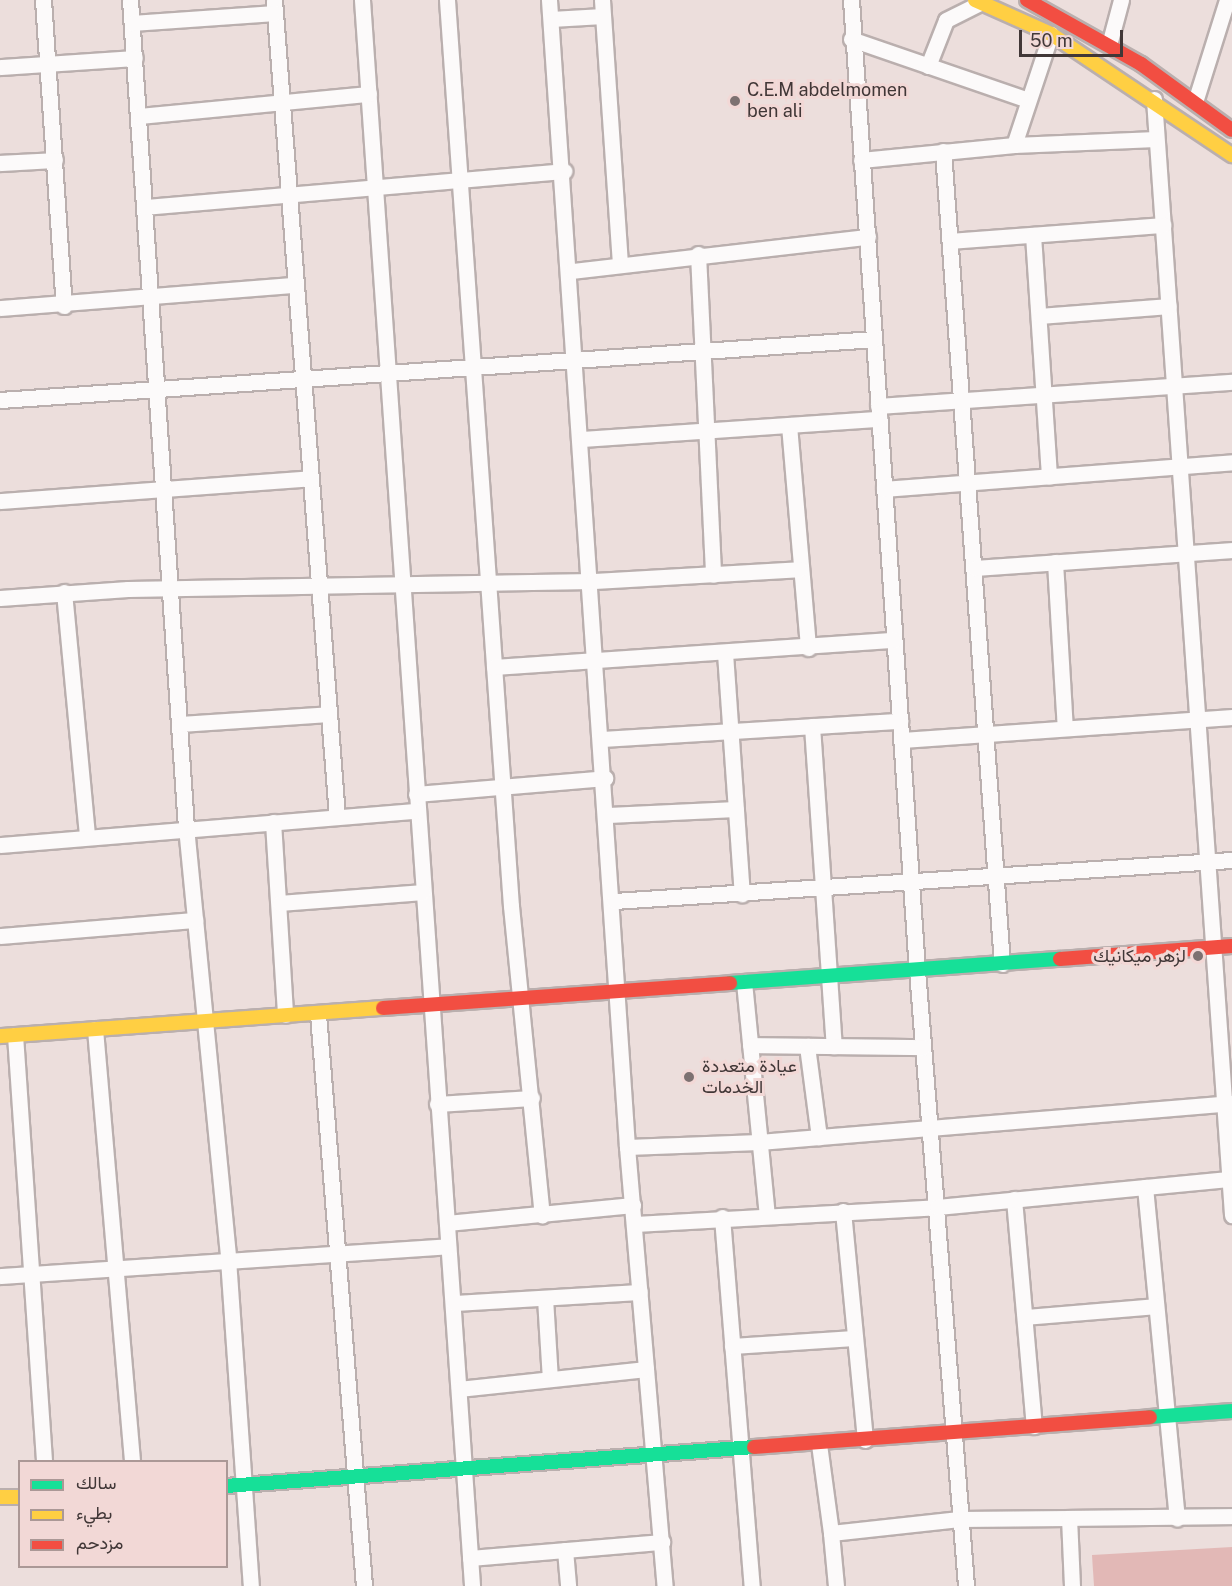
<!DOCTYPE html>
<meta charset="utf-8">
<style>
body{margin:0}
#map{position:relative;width:1232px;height:1586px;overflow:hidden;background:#ecdedc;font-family:"Public Sans",Vazirmatn,sans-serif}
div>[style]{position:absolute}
.green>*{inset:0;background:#e2b8b6}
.roads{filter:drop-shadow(2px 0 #baafae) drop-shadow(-2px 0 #baafae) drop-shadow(0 2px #baafae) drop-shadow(0 -2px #baafae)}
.street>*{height:15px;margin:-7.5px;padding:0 7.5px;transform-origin:7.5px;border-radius:7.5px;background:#fcfafa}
.fast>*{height:14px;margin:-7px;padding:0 7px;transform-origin:7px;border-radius:7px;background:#16e098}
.slow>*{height:14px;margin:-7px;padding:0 7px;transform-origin:7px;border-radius:7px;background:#ffcf43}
.jam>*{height:14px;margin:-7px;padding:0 7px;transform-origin:7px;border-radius:7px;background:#f24e42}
.dots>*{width:16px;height:16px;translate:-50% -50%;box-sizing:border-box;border:3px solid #f2d8d6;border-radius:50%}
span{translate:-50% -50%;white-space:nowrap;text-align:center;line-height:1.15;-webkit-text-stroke:6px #f2d8d6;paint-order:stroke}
.poi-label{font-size:18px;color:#413737}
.left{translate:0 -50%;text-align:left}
.right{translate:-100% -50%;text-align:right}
.legend{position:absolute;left:18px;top:1460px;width:210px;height:108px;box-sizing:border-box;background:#f2d8d6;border:2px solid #ab9896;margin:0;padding:8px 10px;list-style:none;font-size:18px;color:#413737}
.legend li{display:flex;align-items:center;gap:12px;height:30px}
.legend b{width:30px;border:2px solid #ab9896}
.scale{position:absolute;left:1019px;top:30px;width:104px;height:27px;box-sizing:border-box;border:3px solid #413737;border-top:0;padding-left:8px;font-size:18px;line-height:21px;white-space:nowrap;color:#413737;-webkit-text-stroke:4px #f2d8d6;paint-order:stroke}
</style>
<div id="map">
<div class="green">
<i style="clip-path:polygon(1232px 1547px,1232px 1586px,1094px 1586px,1092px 1555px)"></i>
</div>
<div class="roads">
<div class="street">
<i style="left:43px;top:0;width:307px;rotate:86.1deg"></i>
<i style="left:130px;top:0;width:829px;rotate:86.13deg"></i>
<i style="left:186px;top:827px;width:434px;rotate:84.4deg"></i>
<i style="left:228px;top:1259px;width:328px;rotate:86deg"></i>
<i style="left:274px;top:0;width:819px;rotate:85.59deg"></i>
<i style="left:362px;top:0;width:1590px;rotate:86.03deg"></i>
<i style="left:447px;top:0;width:908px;rotate:85.96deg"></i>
<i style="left:511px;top:906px;width:311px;rotate:84.3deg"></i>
<i style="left:549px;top:0;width:1150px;rotate:86.11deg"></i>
<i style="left:627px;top:1147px;width:441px;rotate:85.1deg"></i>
<i style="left:602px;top:0;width:265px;rotate:86.1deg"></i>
<i style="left:851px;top:0;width:972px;rotate:86.11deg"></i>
<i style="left:917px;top:970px;width:618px;rotate:85.45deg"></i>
<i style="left:551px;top:19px;width:52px;rotate:-3.3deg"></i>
<i style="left:132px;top:23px;width:143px;rotate:-4deg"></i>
<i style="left:851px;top:39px;width:187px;rotate:19deg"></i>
<i style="left:1109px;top:45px;width:47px;rotate:-75.1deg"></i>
<i style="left:928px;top:66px;width:49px;rotate:-68.6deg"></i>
<i style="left:946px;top:20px;width:40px;rotate:-26.6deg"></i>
<i style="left:0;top:67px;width:135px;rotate:-3.8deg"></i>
<i style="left:1154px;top:99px;width:1119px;rotate:86deg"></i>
<i style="left:1195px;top:102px;width:107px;rotate:-72.6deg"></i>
<i style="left:139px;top:116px;width:231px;rotate:-5.5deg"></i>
<i style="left:1014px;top:145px;width:117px;rotate:-71.6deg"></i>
<i style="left:943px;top:151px;width:815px;rotate:85.85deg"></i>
<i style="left:861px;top:160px;width:154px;rotate:-5.6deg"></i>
<i style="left:1014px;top:145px;width:142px;rotate:-2.4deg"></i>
<i style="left:0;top:163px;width:55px;rotate:-3.1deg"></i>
<i style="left:145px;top:207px;width:421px;rotate:-4.9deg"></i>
<i style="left:1033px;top:235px;width:242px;rotate:86.2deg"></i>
<i style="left:950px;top:241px;width:214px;rotate:-4.3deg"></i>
<i style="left:698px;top:254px;width:321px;rotate:87.3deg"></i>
<i style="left:572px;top:271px;width:298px;rotate:-6.6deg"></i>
<i style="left:0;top:308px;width:295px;rotate:-4.5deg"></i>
<i style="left:1040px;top:316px;width:129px;rotate:-4.4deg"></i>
<i style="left:0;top:400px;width:876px;rotate:-3.99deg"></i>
<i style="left:878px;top:406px;width:355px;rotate:-3.9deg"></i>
<i style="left:789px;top:425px;width:224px;rotate:85.1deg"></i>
<i style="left:582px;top:439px;width:298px;rotate:-3.9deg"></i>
<i style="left:884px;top:489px;width:349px;rotate:-4.4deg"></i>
<i style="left:0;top:501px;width:311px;rotate:-4.2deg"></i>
<i style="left:1055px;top:562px;width:166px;rotate:86.6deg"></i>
<i style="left:975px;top:568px;width:258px;rotate:-4deg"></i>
<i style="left:64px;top:592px;width:246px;rotate:84.6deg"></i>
<i style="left:0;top:598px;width:128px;rotate:-4deg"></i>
<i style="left:128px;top:589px;width:465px;rotate:-1deg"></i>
<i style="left:593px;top:581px;width:207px;rotate:-3.3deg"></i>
<i style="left:725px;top:653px;width:242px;rotate:86deg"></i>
<i style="left:494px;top:667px;width:401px;rotate:-3.9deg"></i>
<i style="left:180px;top:724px;width:149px;rotate:-3.8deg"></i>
<i style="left:812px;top:726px;width:321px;rotate:86.1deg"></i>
<i style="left:602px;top:739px;width:299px;rotate:-3.5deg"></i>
<i style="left:902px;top:740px;width:331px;rotate:-4deg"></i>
<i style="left:416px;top:794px;width:190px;rotate:-4.8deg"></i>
<i style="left:608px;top:815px;width:128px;rotate:-2.7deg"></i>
<i style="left:273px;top:822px;width:193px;rotate:86.4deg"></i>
<i style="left:0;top:845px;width:418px;rotate:-4.7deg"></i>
<i style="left:614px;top:901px;width:619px;rotate:-3.8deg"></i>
<i style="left:280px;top:903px;width:143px;rotate:-4.4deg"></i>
<i style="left:0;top:936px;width:196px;rotate:-4.7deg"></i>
<i style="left:744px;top:982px;width:234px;rotate:84.4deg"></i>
<i style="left:318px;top:1014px;width:574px;rotate:85.4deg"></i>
<i style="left:95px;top:1029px;width:435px;rotate:85.1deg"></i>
<i style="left:15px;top:1035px;width:428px;rotate:86.1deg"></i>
<i style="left:750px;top:1045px;width:173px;rotate:0.7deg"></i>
<i style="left:807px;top:1046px;width:92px;rotate:82.5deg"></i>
<i style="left:437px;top:1104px;width:95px;rotate:-3.6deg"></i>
<i style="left:627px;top:1147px;width:132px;rotate:-2.2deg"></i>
<i style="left:759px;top:1142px;width:475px;rotate:-4.7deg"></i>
<i style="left:1145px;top:1187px;width:333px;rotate:84.5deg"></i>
<i style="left:1014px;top:1199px;width:228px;rotate:85deg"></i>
<i style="left:843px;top:1211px;width:230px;rotate:84.5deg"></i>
<i style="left:722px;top:1217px;width:370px;rotate:85.4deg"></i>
<i style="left:447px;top:1223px;width:187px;rotate:-5.5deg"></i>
<i style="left:635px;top:1224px;width:302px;rotate:-3.2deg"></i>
<i style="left:937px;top:1207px;width:293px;rotate:-5.5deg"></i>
<i style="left:0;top:1276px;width:449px;rotate:-3.8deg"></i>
<i style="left:545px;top:1298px;width:81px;rotate:86.5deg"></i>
<i style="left:454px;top:1303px;width:186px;rotate:-3.4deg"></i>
<i style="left:1025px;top:1317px;width:131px;rotate:-4.8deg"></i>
<i style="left:732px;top:1346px;width:122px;rotate:-3.8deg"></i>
<i style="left:459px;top:1389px;width:188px;rotate:-6.1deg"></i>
<i style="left:819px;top:1444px;width:90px;rotate:82.3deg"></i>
<i style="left:565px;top:1550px;width:36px;rotate:85deg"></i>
<i style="left:470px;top:1558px;width:193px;rotate:-4.8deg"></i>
<i style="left:836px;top:1586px;width:53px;rotate:-95.4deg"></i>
<i style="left:831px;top:1533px;width:129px;rotate:-6.2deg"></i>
<i style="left:959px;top:1519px;width:110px;rotate:-0.5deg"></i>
<i style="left:1072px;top:1586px;width:68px;rotate:-92.5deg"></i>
<i style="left:1069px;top:1518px;width:163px;rotate:-0.7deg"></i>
</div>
<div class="fast">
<i style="left:730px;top:983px;width:331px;rotate:-4.2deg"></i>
<i style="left:1150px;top:1417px;width:82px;rotate:-4.2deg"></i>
<i style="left:226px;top:1486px;width:529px;rotate:-4.22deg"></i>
</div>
<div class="slow">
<i style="left:975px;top:0;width:83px;rotate:24.1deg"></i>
<i style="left:1051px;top:34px;width:218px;rotate:33.8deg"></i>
<i style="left:0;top:1036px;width:384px;rotate:-4.2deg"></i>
<i style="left:0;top:1497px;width:20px"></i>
</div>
<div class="jam">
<i style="left:1027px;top:0;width:131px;rotate:29.3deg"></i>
<i style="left:1141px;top:64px;width:112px;rotate:36deg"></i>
<i style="left:1060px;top:959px;width:172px;rotate:-4.3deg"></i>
<i style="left:383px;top:1008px;width:348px;rotate:-4.1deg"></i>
<i style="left:754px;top:1447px;width:397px;rotate:-4.3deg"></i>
</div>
</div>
<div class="dots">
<i style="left:735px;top:101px;background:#7d7171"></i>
<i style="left:1198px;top:956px;background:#7d7171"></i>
<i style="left:689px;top:1077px;background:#7d7171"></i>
</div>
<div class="poi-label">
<span class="left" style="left:747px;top:101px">C.E.M abdelmomen<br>ben ali</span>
<span class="right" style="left:1186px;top:956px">لزهر ميكانيك</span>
<span class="left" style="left:702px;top:1077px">عيادة متعددة<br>الخدمات</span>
</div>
<ul class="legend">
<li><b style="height:8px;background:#16e098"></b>سالك</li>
<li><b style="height:8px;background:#ffcf43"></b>بطيء</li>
<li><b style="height:8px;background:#f24e42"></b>مزدحم</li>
</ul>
<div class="scale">50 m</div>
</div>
